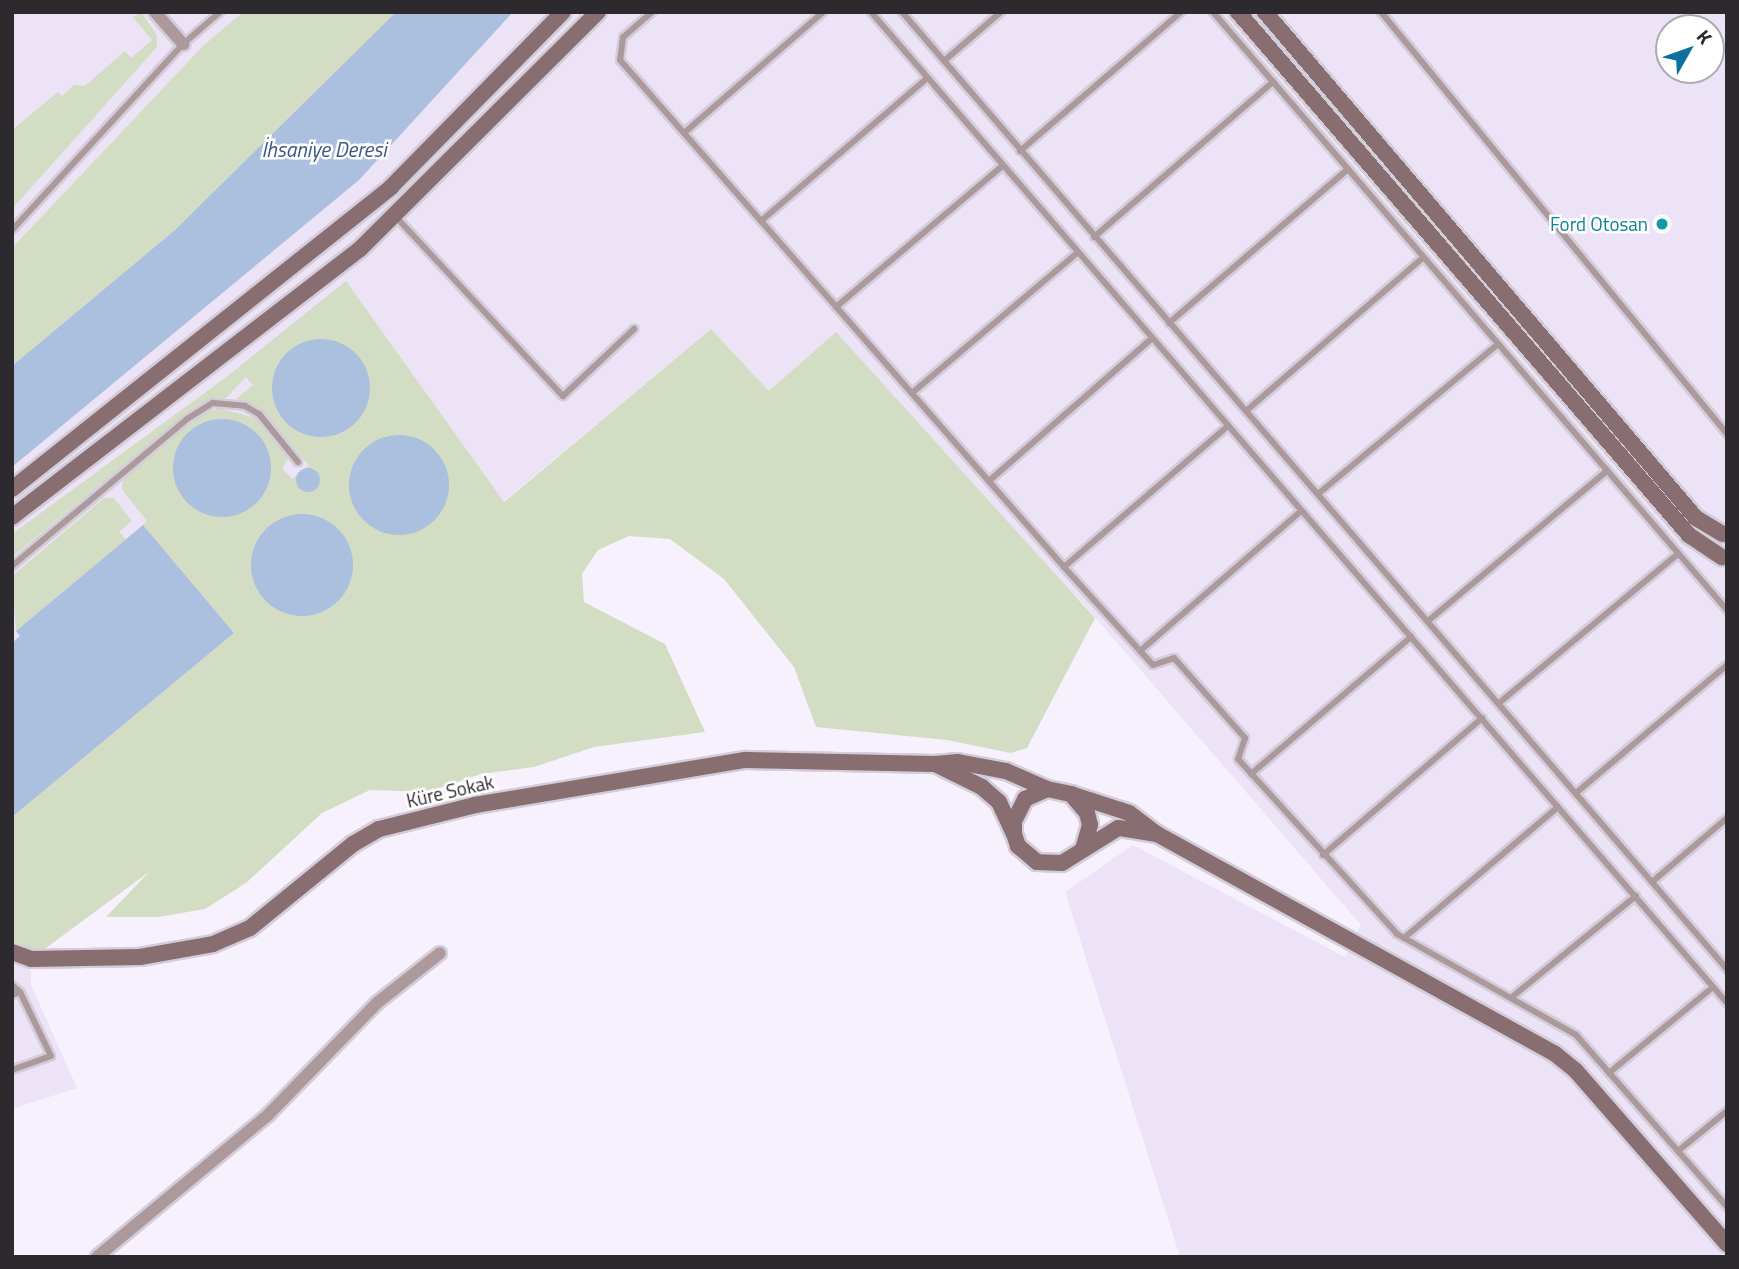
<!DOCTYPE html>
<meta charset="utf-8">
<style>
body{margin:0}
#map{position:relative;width:1739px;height:1269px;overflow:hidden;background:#f7f1fe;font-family:"Titillium Web",sans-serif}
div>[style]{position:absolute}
.built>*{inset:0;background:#ede3f7}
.green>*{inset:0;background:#d3ddc3}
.water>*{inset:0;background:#abbfde}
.round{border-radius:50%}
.roads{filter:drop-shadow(2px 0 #d3cdd9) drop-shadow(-2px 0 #d3cdd9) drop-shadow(0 2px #d3cdd9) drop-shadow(0 -2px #d3cdd9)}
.lane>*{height:6px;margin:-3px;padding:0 3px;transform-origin:3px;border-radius:3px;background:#ac999b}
.street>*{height:12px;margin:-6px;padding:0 6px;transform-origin:6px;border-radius:6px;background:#ac999b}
.secondary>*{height:16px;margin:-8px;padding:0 8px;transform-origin:8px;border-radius:8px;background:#886d71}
.dots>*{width:19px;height:19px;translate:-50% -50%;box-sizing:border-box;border:4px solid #fff;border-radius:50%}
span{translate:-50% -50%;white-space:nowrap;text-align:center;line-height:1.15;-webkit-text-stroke:5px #fff;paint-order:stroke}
.culture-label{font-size:19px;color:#0d838f}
.right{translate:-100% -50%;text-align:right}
.street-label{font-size:19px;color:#2d2a2f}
.water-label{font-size:21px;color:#3d5784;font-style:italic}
.frame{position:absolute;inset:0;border:14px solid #2d2a2f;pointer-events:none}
.north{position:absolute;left:1655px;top:14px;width:70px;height:70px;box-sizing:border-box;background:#fff;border:2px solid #abaaac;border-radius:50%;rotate:50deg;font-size:19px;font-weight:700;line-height:28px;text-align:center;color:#2d2a2f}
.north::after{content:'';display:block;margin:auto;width:24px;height:32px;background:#0c6f9d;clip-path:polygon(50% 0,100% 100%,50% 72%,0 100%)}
</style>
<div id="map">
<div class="built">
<i style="clip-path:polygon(evenodd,12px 12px,1727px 12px,1727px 1257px,1180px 1257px,1065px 892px,1133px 845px,1345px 957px,1361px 925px,1079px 599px,769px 391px,711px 329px,503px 502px,156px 867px,31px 959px,31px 985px,77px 1088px,12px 1109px,12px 12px,1669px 28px,1711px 28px,1711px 70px,1669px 70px,1669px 28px)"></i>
</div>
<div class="green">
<i style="clip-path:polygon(141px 12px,157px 35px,157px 47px,12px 209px,12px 130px,58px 92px,62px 96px,74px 85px,85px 86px,125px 51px,131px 58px,152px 40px,133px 17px)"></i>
<i style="clip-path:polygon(243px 12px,396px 12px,175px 230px,12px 366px,12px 248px,203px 46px)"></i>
<i style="clip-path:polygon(346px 281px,504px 502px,711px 329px,769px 391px,836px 332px,1095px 618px,1027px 748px,1011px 753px,947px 740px,816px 727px,794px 667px,724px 579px,670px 539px,629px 536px,598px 550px,582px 574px,584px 602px,665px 644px,705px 732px,594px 747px,534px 767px,481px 774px,427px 792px,370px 790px,322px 813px,246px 883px,205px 909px,159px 917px,106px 917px,150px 871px,31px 959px,12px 951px,12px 817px,234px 633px,143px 525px,147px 521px,122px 490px,123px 480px,198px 416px,219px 408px,256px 418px,290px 456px,282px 468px,292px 479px,309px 465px,262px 411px,236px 399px,253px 385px,246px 377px,226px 398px,200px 404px,181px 418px,12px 557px,12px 534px,225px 378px)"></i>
<i style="clip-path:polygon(104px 498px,114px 498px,132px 521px,119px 532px,126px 539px,16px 631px,12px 576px)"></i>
</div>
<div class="water">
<i style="clip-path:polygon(396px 12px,513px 12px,359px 180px,12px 467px,12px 366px,175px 230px)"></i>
<i class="round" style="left:272px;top:339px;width:98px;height:98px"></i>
<i class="round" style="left:173px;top:419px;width:98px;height:98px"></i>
<i class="round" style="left:349px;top:435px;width:100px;height:100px"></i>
<i class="round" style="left:296px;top:468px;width:24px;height:24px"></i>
<i class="round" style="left:251px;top:514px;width:102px;height:102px"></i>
<i style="clip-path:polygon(143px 525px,234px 633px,12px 817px,12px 643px,20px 636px,16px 631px)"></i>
</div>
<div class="roads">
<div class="lane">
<i style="left:652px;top:12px;width:38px;rotate:139deg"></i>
<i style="left:623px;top:37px;width:23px;rotate:97deg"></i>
<i style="left:620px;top:60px;width:674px;rotate:48.79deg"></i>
<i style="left:1064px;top:567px;width:132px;rotate:47.8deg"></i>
<i style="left:1153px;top:665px;width:22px;rotate:-18deg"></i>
<i style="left:1174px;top:658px;width:107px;rotate:48.4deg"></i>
<i style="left:1245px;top:738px;width:22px;rotate:108deg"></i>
<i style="left:1238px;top:759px;width:236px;rotate:47.7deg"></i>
<i style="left:1397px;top:934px;width:206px;rotate:29.4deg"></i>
<i style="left:1576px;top:1035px;width:229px;rotate:48.7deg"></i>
<i style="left:871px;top:12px;width:1310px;rotate:49.18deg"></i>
<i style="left:902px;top:12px;width:1264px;rotate:49.24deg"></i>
<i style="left:1213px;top:12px;width:789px;rotate:49.32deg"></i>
<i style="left:1381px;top:12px;width:546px;rotate:50.65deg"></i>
<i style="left:944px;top:61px;width:75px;rotate:-40.7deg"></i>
<i style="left:684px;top:133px;width:184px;rotate:-41deg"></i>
<i style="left:1020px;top:151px;width:213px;rotate:-40.8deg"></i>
<i style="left:396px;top:217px;width:245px;rotate:47deg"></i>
<i style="left:563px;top:396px;width:98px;rotate:-43.3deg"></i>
<i style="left:761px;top:221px;width:219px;rotate:-40.7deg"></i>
<i style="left:12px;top:230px;width:253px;rotate:-47.4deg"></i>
<i style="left:183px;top:44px;width:49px;rotate:-40.9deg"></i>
<i style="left:1094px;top:237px;width:237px;rotate:-40.9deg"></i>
<i style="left:836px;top:307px;width:218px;rotate:-40.3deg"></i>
<i style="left:1169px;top:323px;width:236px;rotate:-40.7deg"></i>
<i style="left:912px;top:393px;width:216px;rotate:-40.3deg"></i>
<i style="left:1246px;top:411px;width:235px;rotate:-40.9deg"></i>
<i style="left:989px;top:481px;width:215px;rotate:-41.2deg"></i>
<i style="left:1318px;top:494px;width:234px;rotate:-39.8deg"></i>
<i style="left:12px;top:566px;width:229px;rotate:-40deg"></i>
<i style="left:187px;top:419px;width:31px;rotate:-32deg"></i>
<i style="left:213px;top:403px;width:32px;rotate:5deg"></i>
<i style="left:245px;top:406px;width:16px;rotate:30deg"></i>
<i style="left:259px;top:414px;width:62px;rotate:50.9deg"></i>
<i style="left:1064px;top:567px;width:215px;rotate:-40.7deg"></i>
<i style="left:1428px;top:621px;width:234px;rotate:-40deg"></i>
<i style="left:1140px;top:651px;width:213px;rotate:-41deg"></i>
<i style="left:1499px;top:703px;width:233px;rotate:-39.8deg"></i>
<i style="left:1251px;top:774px;width:211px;rotate:-40.6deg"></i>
<i style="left:1576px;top:793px;width:198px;rotate:-40.3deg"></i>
<i style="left:1323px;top:855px;width:210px;rotate:-40.7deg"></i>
<i style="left:1652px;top:882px;width:99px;rotate:-40.5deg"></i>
<i style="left:1404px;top:938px;width:202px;rotate:-40.4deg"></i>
<i style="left:12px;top:985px;width:11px;rotate:41deg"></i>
<i style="left:20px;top:992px;width:9px;rotate:159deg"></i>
<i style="left:1512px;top:997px;width:160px;rotate:-39.2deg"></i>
<i style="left:12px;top:1070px;width:41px;rotate:-19.7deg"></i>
<i style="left:51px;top:1056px;width:71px;rotate:-115.8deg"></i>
<i style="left:1609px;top:1073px;width:135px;rotate:-39.6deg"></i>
<i style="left:1678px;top:1151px;width:63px;rotate:-39.2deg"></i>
</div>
<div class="street">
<i style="left:155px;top:12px;width:43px;rotate:48.8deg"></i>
<i style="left:97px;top:1257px;width:222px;rotate:-39.7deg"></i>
<i style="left:268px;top:1115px;width:156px;rotate:-45.8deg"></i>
<i style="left:377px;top:1003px;width:80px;rotate:-38.4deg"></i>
</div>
<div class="secondary">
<i style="left:1238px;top:12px;width:691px;rotate:49.23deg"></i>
<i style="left:1689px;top:535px;width:40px;rotate:34deg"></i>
<i style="left:1265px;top:12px;width:665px;rotate:49.58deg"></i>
<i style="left:1696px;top:518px;width:31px;rotate:31deg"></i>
<i style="left:12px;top:489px;width:485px;rotate:-38.5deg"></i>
<i style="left:391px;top:187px;width:245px;rotate:-45.5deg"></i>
<i style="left:12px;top:517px;width:439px;rotate:-37.6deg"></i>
<i style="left:360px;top:249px;width:336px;rotate:-44.9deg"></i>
<i style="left:1071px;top:794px;width:61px;rotate:18.1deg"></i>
<i style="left:1129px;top:813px;width:35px;rotate:37deg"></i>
<i style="left:1157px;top:834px;width:39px;rotate:-171deg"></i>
<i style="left:1118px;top:828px;width:66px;rotate:148deg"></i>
<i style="left:1062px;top:863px;width:25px;rotate:-178deg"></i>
<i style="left:1037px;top:862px;width:25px;rotate:-140deg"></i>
<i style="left:1018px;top:846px;width:13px;rotate:-108deg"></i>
<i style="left:1014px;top:834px;width:13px;rotate:-90deg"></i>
<i style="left:1014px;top:821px;width:25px;rotate:-63deg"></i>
<i style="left:1025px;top:799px;width:24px;rotate:-24deg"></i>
<i style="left:1047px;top:789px;width:25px;rotate:12deg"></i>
<i style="left:1071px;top:794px;width:25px;rotate:50deg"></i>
<i style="left:1087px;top:813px;width:12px;rotate:76deg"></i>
<i style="left:1090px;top:825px;width:25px;rotate:106deg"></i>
<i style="left:1013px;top:832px;width:33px;rotate:-115deg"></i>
<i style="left:999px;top:802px;width:23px;rotate:-139deg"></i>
<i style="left:982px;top:787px;width:52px;rotate:-153.9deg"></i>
<i style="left:935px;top:764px;width:23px;rotate:-5deg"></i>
<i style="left:958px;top:762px;width:49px;rotate:10.6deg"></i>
<i style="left:1006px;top:771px;width:45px;rotate:23.7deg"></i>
<i style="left:1157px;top:834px;width:453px;rotate:28.9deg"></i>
<i style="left:1554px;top:1053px;width:28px;rotate:39deg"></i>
<i style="left:1576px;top:1071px;width:230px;rotate:48.9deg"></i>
<i style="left:12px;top:952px;width:20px;rotate:20deg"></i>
<i style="left:31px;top:959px;width:109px;rotate:-1.1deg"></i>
<i style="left:140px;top:957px;width:74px;rotate:-10.1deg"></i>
<i style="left:213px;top:944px;width:40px;rotate:-23.4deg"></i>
<i style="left:250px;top:928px;width:133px;rotate:-39.2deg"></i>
<i style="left:353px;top:844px;width:30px;rotate:-30deg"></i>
<i style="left:379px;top:829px;width:99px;rotate:-14deg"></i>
<i style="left:475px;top:805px;width:274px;rotate:-9.5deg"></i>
<i style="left:745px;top:760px;width:190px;rotate:1.2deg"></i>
</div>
</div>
<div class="dots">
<i style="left:1662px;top:224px;background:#0f9aa8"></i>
</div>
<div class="culture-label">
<span class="right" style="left:1648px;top:224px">Ford Otosan</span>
</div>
<div class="street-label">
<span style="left:450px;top:791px;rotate:-13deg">Küre Sokak</span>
</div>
<div class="water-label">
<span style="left:324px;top:149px">İhsaniye Deresi</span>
</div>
<div class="frame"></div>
<div class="north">K</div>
</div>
